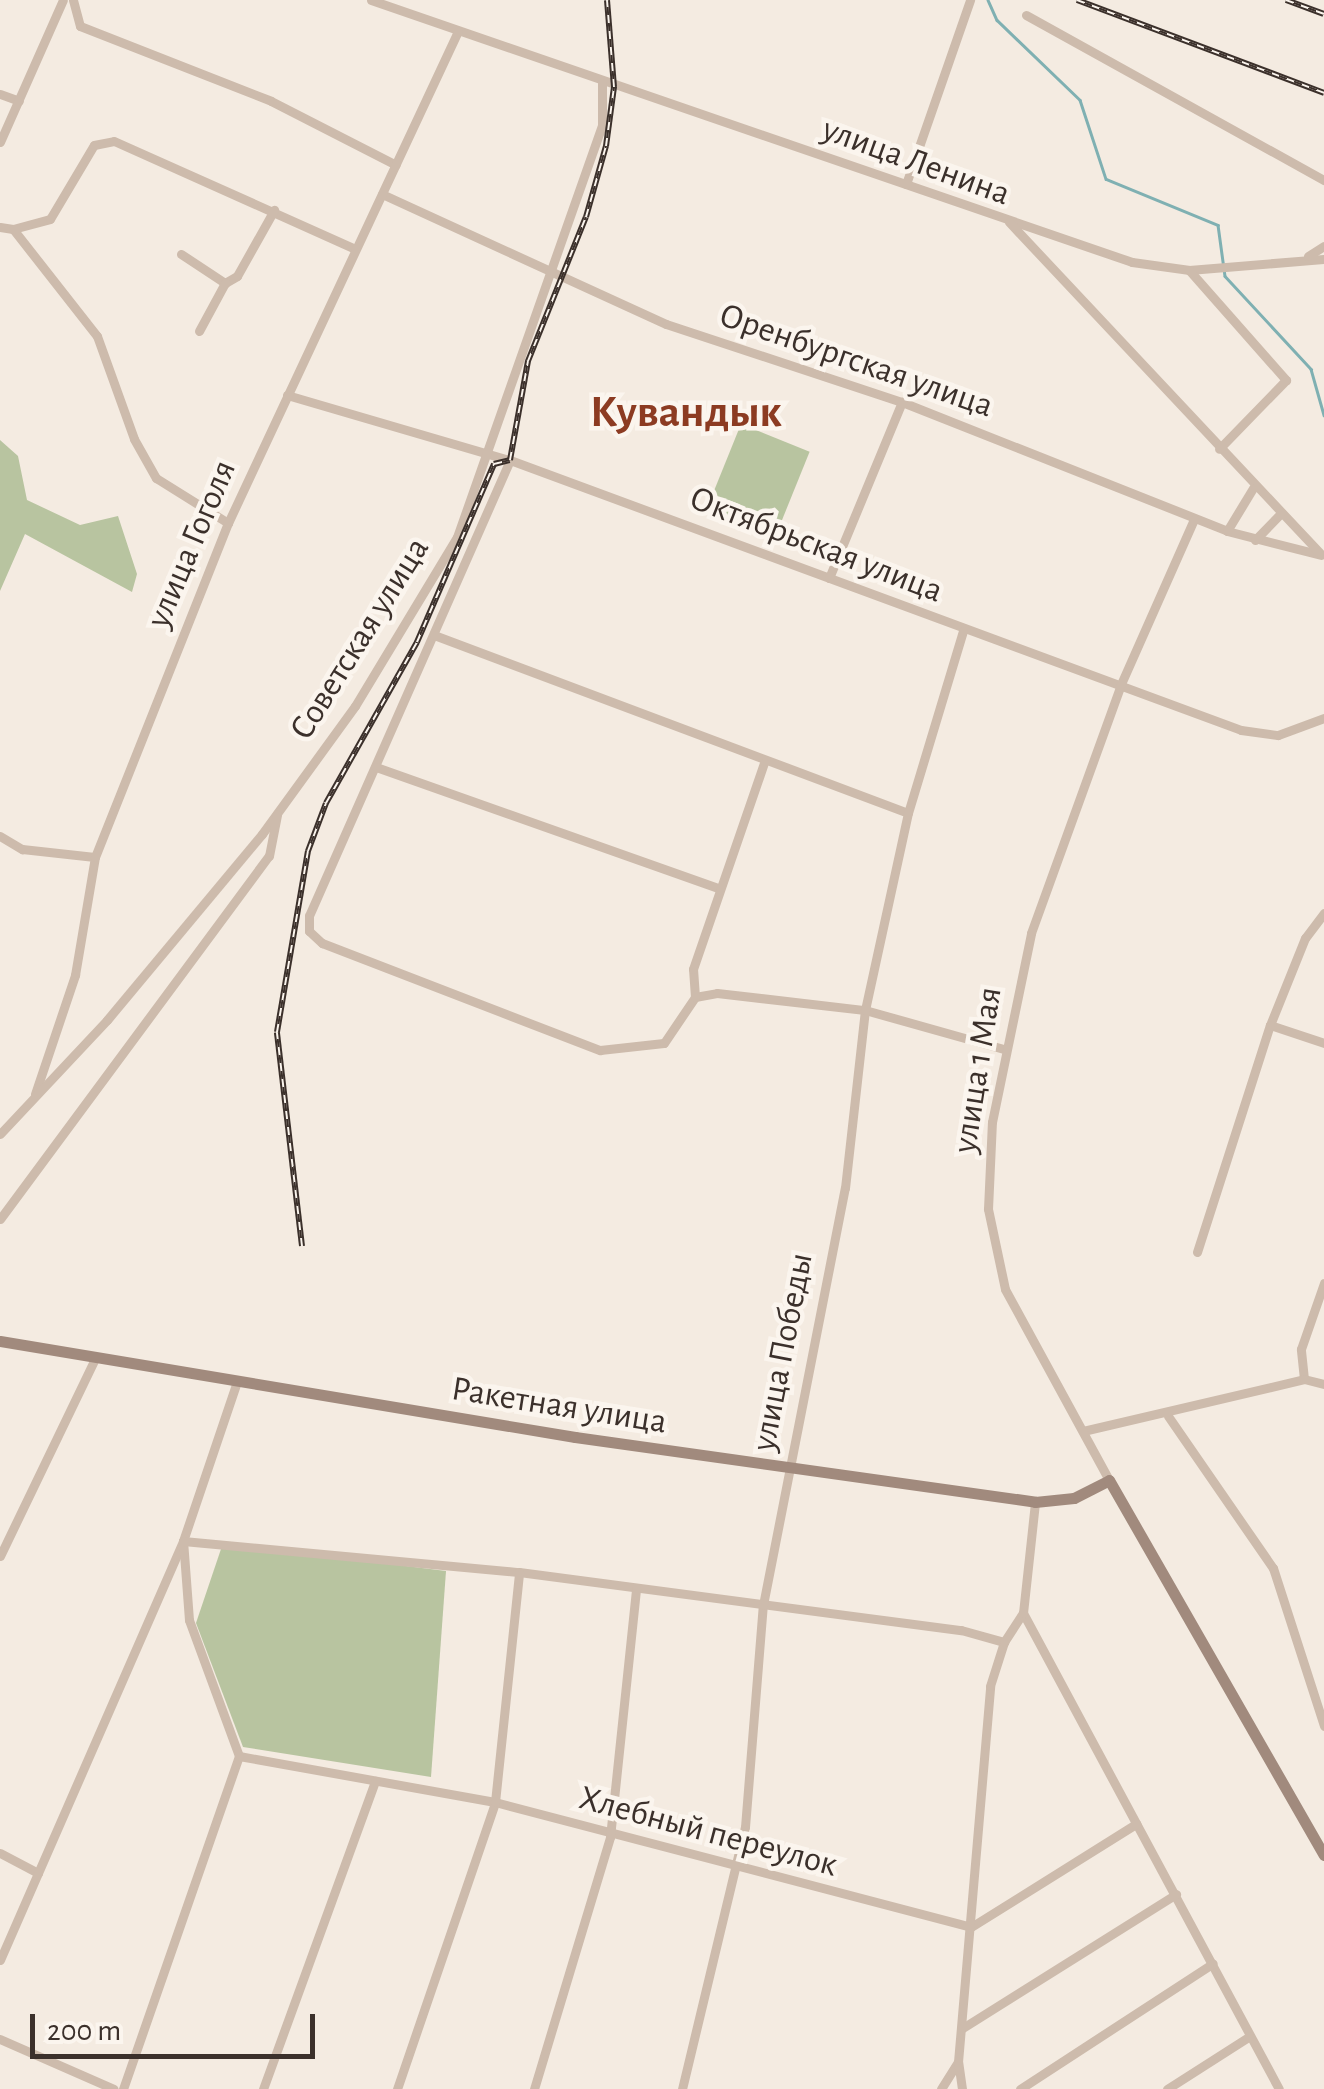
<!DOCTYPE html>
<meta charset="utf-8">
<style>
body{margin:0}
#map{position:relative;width:1324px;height:2089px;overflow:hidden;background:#f4ebe1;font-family:"Alegreya Sans",sans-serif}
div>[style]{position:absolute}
.green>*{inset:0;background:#b8c4a0;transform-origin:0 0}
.stream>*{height:2.5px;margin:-1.25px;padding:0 1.25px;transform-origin:1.25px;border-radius:1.25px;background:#7fb0b2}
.minor>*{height:9px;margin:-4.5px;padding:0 4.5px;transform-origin:4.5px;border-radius:4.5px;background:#cdbbac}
.secondary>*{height:11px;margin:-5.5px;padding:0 5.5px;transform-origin:5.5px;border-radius:5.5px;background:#a18a7d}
.rail>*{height:6px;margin-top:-3px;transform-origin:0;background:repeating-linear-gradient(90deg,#fbf5ee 0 8px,#3b302b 0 16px);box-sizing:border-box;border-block:2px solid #3b302b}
span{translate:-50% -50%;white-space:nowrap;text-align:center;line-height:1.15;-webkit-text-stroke:9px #fbf5ee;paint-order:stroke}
.street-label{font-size:35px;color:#3b302b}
.district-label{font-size:45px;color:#8c3b22;font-weight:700}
.scale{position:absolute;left:30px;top:2014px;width:285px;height:45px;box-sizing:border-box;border:5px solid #3b302b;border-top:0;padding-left:12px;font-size:30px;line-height:35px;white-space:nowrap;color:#3b302b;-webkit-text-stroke:8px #fbf5ee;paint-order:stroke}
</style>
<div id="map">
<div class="green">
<i style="left:741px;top:424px;width:74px;height:94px;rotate:22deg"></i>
<i style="clip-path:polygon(0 440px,18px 456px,27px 500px,80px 525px,118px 516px,137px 574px,132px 592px,25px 534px,0 591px)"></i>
<i style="clip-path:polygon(261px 1548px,446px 1571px,431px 1777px,243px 1747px,196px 1623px,221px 1549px)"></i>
</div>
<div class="stream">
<i style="left:988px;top:0;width:22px;rotate:66deg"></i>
<i style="left:997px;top:20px;width:115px;rotate:43.9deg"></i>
<i style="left:1080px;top:100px;width:83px;rotate:71.8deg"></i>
<i style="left:1106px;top:179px;width:121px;rotate:22.3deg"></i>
<i style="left:1218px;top:225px;width:51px;rotate:82.2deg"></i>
<i style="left:1225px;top:276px;width:127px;rotate:47.2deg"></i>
<i style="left:1311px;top:369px;width:48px;rotate:74.2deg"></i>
</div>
<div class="minor">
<i style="left:73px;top:0;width:27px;rotate:75deg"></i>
<i style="left:80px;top:26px;width:205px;rotate:21.4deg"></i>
<i style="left:271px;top:101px;width:140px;rotate:27.1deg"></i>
<i style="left:371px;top:0;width:805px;rotate:19deg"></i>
<i style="left:1132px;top:262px;width:58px;rotate:8deg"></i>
<i style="left:1189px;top:270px;width:135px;rotate:-4.7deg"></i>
<i style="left:1026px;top:15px;width:341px;rotate:29deg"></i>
<i style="left:0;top:94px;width:20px;rotate:20deg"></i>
<i style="left:0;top:142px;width:155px;rotate:-66.1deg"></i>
<i style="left:906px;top:184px;width:195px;rotate:-70.8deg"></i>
<i style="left:382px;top:194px;width:312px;rotate:24.6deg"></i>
<i style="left:666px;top:324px;width:249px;rotate:18.3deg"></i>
<i style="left:902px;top:402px;width:350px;rotate:21.6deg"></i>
<i style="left:1227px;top:531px;width:97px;rotate:14.3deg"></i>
<i style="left:1009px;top:222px;width:454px;rotate:46.8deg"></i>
<i style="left:0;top:227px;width:13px;rotate:9deg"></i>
<i style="left:13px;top:229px;width:136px;rotate:51.9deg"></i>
<i style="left:97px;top:336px;width:109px;rotate:70.2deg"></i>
<i style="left:134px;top:439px;width:45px;rotate:60.6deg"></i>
<i style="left:156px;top:478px;width:85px;rotate:32deg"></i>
<i style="left:13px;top:229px;width:38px;rotate:-15deg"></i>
<i style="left:50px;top:219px;width:86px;rotate:-59.3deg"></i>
<i style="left:94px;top:145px;width:20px;rotate:-11deg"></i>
<i style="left:114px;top:141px;width:264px;rotate:24.1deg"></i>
<i style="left:181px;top:254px;width:53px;rotate:33.4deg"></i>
<i style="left:225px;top:283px;width:14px;rotate:-30deg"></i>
<i style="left:237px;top:276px;width:76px;rotate:-60.7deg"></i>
<i style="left:1308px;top:256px;width:19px;rotate:-32deg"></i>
<i style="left:1189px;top:270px;width:147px;rotate:48.6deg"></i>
<i style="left:1286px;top:380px;width:96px;rotate:134.2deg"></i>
<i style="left:199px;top:331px;width:55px;rotate:-61.6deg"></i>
<i style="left:287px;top:395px;width:232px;rotate:16.3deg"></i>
<i style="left:510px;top:460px;width:779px;rotate:20.27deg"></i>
<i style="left:1241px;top:730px;width:37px;rotate:8deg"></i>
<i style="left:1278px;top:735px;width:49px;rotate:-20.3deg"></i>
<i style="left:510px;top:460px;width:498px;rotate:113.8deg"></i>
<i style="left:309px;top:916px;width:15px;rotate:90deg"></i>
<i style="left:309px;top:931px;width:18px;rotate:43deg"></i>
<i style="left:322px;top:943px;width:298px;rotate:21.1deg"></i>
<i style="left:600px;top:1050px;width:64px;rotate:-6.2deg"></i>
<i style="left:664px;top:1043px;width:55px;rotate:-56deg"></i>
<i style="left:695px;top:997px;width:22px;rotate:-10deg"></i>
<i style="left:717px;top:993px;width:149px;rotate:6.6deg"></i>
<i style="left:865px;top:1010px;width:144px;rotate:15.7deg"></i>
<i style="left:1227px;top:531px;width:50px;rotate:-58.8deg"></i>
<i style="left:1255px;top:540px;width:35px;rotate:-46deg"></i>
<i style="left:829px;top:578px;width:191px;rotate:-67.5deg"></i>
<i style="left:434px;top:635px;width:506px;rotate:20.58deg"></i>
<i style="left:376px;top:767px;width:365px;rotate:19.5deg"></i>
<i style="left:0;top:836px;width:26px;rotate:31deg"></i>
<i style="left:22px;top:849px;width:73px;rotate:6.3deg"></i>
<i style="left:1324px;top:913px;width:31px;rotate:127deg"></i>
<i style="left:1305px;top:938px;width:94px;rotate:111.9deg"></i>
<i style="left:1270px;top:1025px;width:57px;rotate:18.4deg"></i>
<i style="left:695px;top:997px;width:28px;rotate:-94deg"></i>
<i style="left:693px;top:969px;width:218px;rotate:-71deg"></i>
<i style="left:35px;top:1094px;width:126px;rotate:-71.4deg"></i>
<i style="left:75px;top:975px;width:120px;rotate:-80.4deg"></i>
<i style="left:95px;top:857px;width:360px;rotate:-68.3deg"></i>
<i style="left:228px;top:523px;width:543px;rotate:-64.94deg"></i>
<i style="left:0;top:1134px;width:156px;rotate:-46.8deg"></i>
<i style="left:107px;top:1020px;width:242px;rotate:-50.2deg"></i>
<i style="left:262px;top:834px;width:158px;rotate:-54deg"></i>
<i style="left:355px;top:706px;width:197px;rotate:-58.9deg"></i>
<i style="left:457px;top:537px;width:436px;rotate:-70.6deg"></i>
<i style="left:602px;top:126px;width:43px;rotate:-90deg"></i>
<i style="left:0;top:1219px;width:452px;rotate:-53.5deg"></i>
<i style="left:269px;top:856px;width:42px;rotate:-79deg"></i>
<i style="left:1197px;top:1252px;width:238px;rotate:-72.2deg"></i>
<i style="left:1304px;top:1379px;width:30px;rotate:-96deg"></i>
<i style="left:1301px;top:1349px;width:70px;rotate:-70.8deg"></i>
<i style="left:1168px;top:1416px;width:185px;rotate:55.4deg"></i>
<i style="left:1273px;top:1568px;width:166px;rotate:72.1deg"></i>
<i style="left:1083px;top:1431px;width:227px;rotate:-13.2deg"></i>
<i style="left:1304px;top:1379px;width:21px;rotate:14deg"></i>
<i style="left:1109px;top:1480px;width:217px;rotate:-118.6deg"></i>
<i style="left:1005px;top:1289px;width:82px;rotate:-102deg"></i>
<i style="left:988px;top:1209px;width:87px;rotate:-87.4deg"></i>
<i style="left:992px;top:1122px;width:193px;rotate:-78.3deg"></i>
<i style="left:1031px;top:933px;width:265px;rotate:-70.1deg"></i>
<i style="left:1121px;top:684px;width:180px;rotate:-66.1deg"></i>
<i style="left:0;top:1556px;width:216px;rotate:-64.3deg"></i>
<i style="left:1023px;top:1613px;width:540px;rotate:61.73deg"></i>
<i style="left:239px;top:1756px;width:260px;rotate:10.2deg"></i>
<i style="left:495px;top:1802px;width:492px;rotate:14.7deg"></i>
<i style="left:971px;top:1927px;width:195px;rotate:-32deg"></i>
<i style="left:0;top:1853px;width:43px;rotate:27.8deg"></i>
<i style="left:0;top:1960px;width:457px;rotate:-66.4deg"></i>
<i style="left:183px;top:1541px;width:166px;rotate:-71.3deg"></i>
<i style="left:961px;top:2029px;width:254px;rotate:-32.1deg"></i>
<i style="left:0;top:2039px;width:124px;rotate:23.7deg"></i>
<i style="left:123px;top:2089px;width:353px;rotate:-70.8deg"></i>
<i style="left:239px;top:1756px;width:145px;rotate:-110.2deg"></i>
<i style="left:189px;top:1620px;width:79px;rotate:-94.3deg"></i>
<i style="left:183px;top:1541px;width:337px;rotate:5.3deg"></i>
<i style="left:519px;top:1572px;width:446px;rotate:7.5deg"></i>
<i style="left:961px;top:1630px;width:45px;rotate:15.6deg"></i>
<i style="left:263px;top:2089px;width:328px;rotate:-70deg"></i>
<i style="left:397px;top:2089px;width:303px;rotate:-71.1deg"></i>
<i style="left:495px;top:1802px;width:231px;rotate:-84deg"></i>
<i style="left:534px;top:2089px;width:263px;rotate:-73.2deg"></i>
<i style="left:610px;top:1837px;width:250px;rotate:-84deg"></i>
<i style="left:682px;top:2089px;width:269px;rotate:-76.5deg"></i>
<i style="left:745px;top:1827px;width:223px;rotate:-85.4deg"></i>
<i style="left:763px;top:1605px;width:425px;rotate:-78.9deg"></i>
<i style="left:845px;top:1188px;width:179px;rotate:-83.6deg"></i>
<i style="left:865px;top:1010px;width:202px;rotate:-77.7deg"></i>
<i style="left:908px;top:813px;width:190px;rotate:-73.2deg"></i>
<i style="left:941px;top:2089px;width:32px;rotate:-58deg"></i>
<i style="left:962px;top:2089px;width:27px;rotate:-98deg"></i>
<i style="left:958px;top:2062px;width:377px;rotate:-85.1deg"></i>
<i style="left:990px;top:1686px;width:46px;rotate:-72.3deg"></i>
<i style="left:1004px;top:1642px;width:35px;rotate:-57deg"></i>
<i style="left:1023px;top:1613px;width:112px;rotate:-83.8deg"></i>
<i style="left:1020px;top:2089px;width:230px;rotate:-33.1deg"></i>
<i style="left:1167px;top:2089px;width:98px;rotate:-32.6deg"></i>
</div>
<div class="secondary">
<i style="left:0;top:1341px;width:583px;rotate:9.48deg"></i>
<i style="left:575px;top:1437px;width:465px;rotate:8deg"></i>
<i style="left:1035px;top:1502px;width:39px;rotate:-6deg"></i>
<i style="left:1074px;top:1498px;width:39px;rotate:-27deg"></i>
<i style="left:1109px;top:1480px;width:432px;rotate:60.2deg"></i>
</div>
<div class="rail">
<i style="left:1077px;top:0;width:264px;rotate:20.6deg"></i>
<i style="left:1286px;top:0;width:40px;rotate:20.2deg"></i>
<i style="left:302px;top:1246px;width:215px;rotate:-96.7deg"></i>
<i style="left:277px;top:1032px;width:184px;rotate:-80.3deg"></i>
<i style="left:308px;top:851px;width:51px;rotate:-69.4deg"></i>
<i style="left:326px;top:803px;width:185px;rotate:-60.5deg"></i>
<i style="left:417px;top:642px;width:194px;rotate:-66.6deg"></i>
<i style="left:494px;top:464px;width:16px;rotate:-14deg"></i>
<i style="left:510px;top:460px;width:101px;rotate:-79.7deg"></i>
<i style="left:528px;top:361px;width:155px;rotate:-68.1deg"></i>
<i style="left:586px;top:217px;width:74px;rotate:-74.3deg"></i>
<i style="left:606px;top:146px;width:60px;rotate:-82.3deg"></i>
<i style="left:614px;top:87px;width:87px;rotate:-94.6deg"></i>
</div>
<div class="street-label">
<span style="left:916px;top:162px;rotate:20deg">улица Ленина</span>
<span style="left:856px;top:361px;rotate:19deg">Оренбургская улица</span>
<span style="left:192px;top:544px;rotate:-67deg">улица Гоголя</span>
<span style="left:816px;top:545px;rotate:21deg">Октябрьская улица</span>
<span style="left:360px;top:639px;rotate:-58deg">Советская улица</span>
<span style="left:978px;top:1070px;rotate:-81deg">улица 1 Мая</span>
<span style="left:783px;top:1352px;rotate:-79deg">улица Победы</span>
<span style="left:559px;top:1406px;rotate:9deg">Ракетная улица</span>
<span style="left:708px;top:1832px;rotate:15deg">Хлебный переулок</span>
</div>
<div class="district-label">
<span style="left:686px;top:413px">Кувандык</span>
</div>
<div class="scale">200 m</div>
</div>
